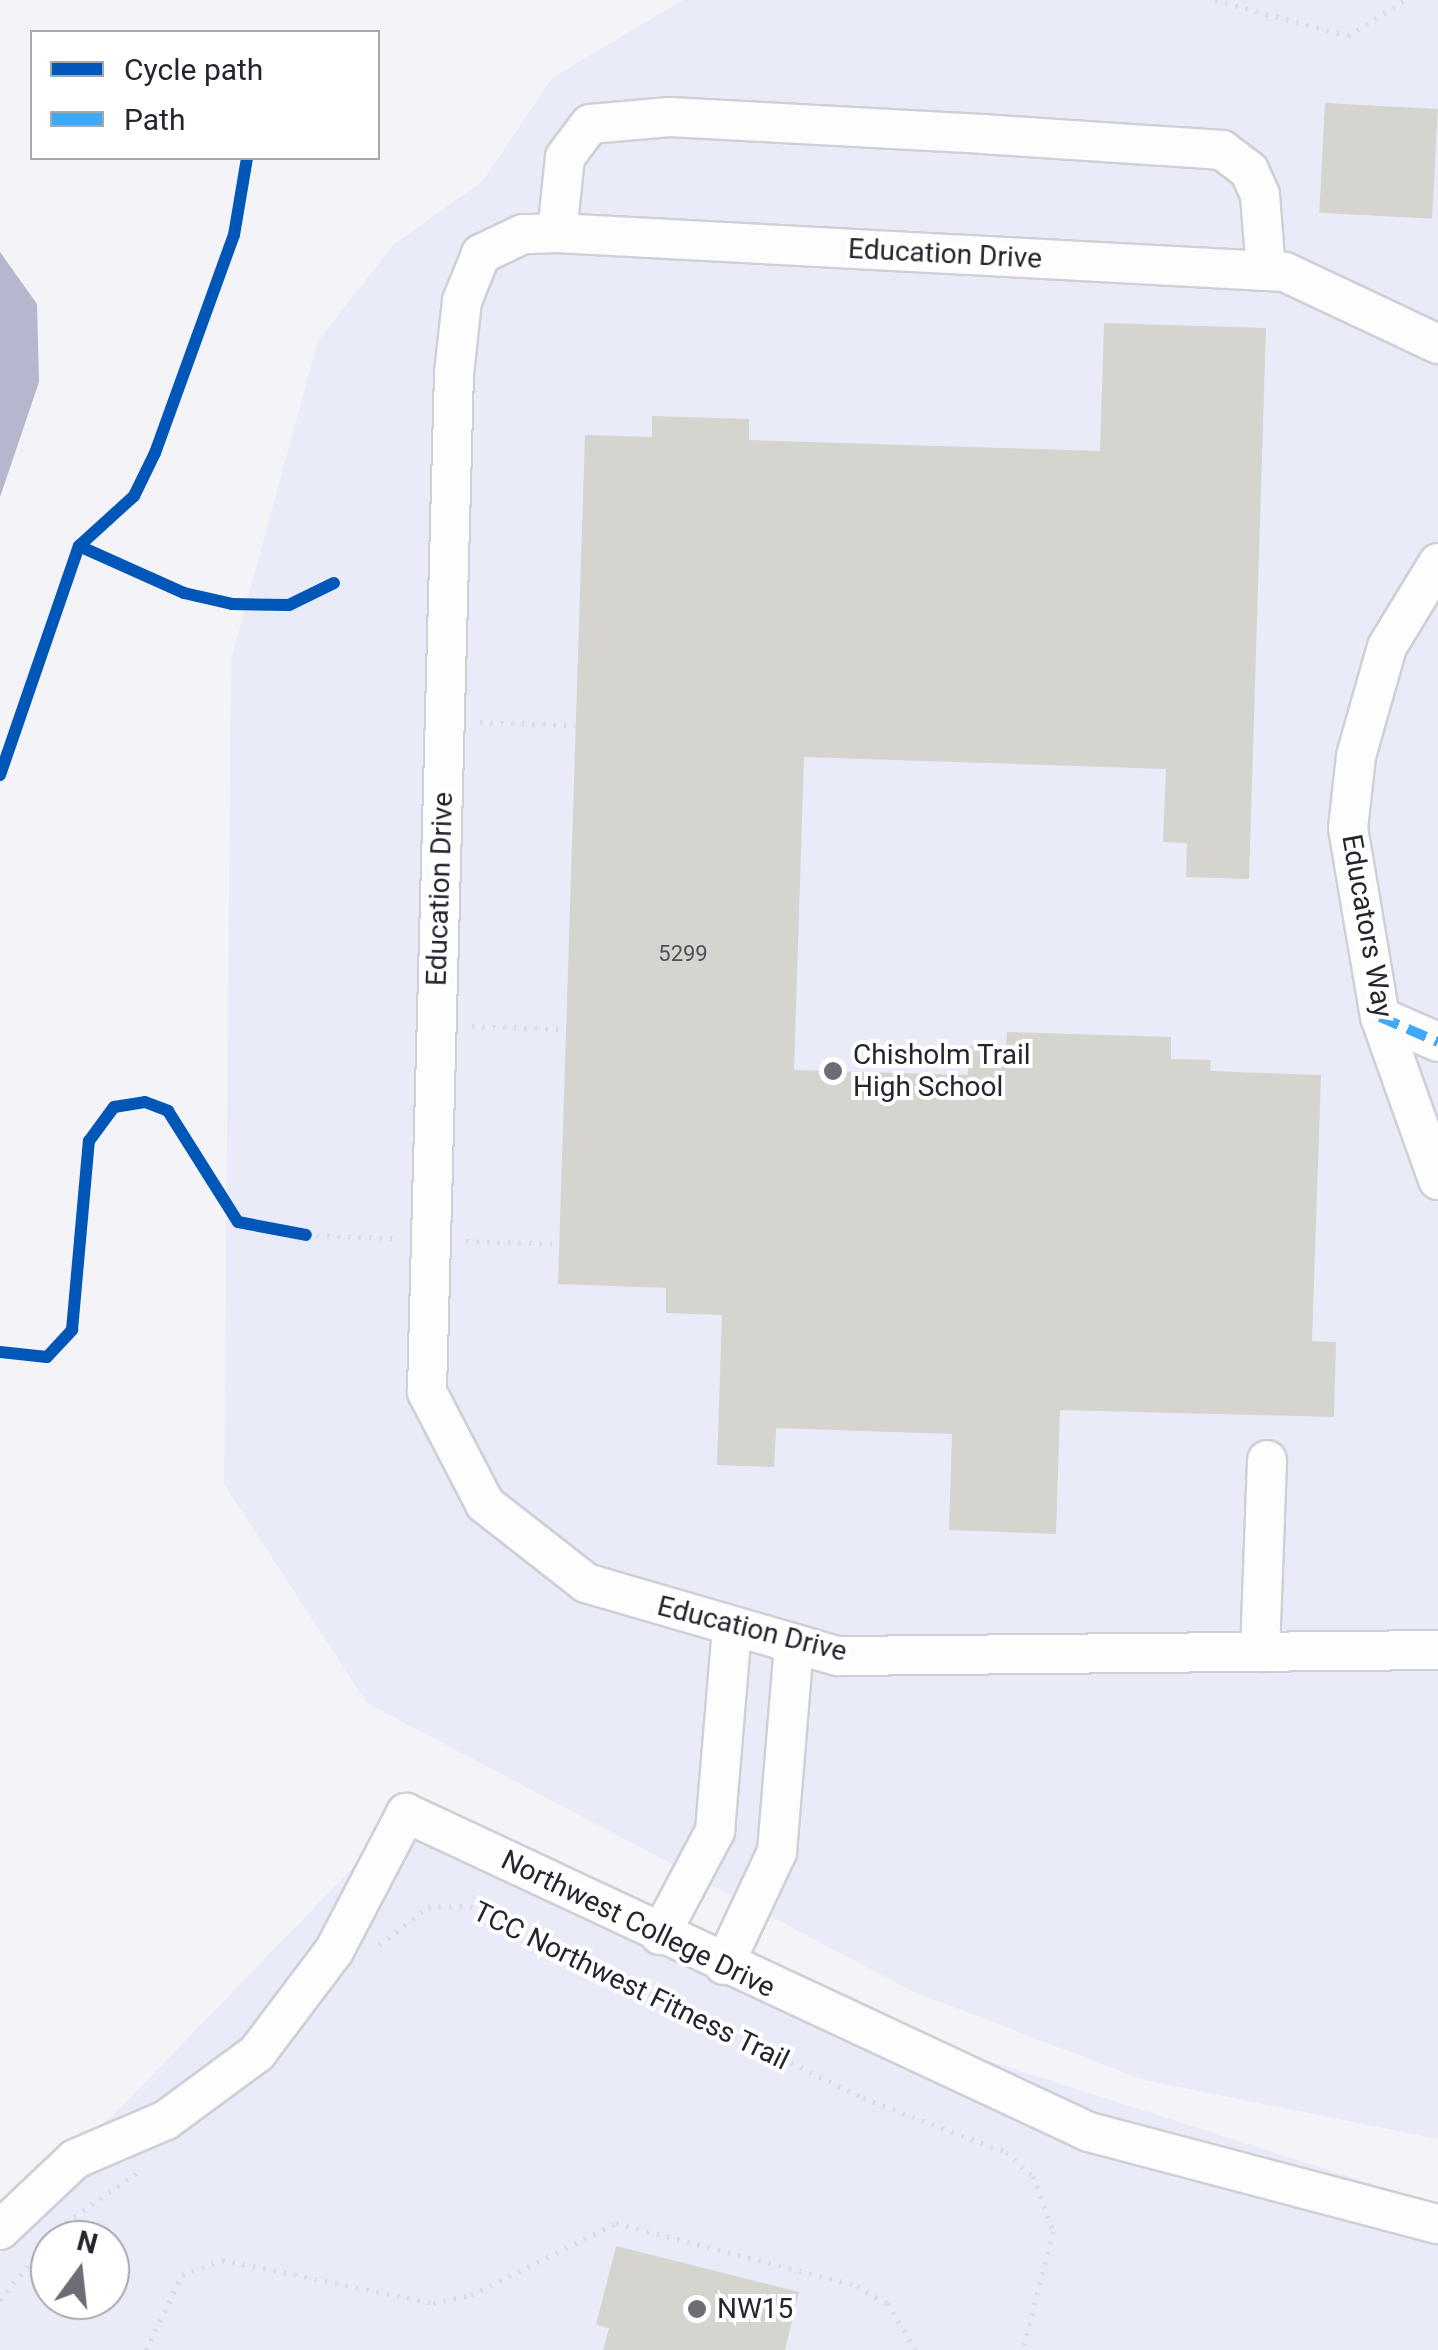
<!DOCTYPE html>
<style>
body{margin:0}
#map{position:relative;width:1438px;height:2350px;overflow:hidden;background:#f3f3f8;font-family:Roboto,sans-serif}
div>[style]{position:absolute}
.built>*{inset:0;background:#eaebf9}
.water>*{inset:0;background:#b5b7cf}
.building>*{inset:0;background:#d5d4cf;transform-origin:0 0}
.path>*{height:5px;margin-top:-2.5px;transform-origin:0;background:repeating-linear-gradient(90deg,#ddddde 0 2.5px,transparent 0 10.5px)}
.roads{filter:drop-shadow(2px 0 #cfcfd6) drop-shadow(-2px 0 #cfcfd6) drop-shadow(0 2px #cfcfd6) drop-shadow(0 -2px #cfcfd6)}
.minor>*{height:38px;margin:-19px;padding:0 19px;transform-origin:19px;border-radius:19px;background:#fdfdfe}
.quiet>*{height:10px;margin-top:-5px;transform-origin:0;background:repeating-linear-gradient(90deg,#3fa9f5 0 20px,transparent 0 30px)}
.cycleway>*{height:12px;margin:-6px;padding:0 6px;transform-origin:6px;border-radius:6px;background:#0057b8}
.dots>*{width:28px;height:28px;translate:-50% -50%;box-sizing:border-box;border:5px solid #fff;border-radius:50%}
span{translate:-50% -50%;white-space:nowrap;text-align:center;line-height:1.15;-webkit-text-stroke:8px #fff;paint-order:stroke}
.number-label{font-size:22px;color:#505156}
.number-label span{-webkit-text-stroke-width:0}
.street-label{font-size:28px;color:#24252e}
.poi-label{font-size:28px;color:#24252e}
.left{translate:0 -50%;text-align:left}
.legend{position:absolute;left:30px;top:30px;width:350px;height:130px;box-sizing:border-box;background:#fff;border:2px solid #a7a8ab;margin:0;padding:12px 18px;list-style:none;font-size:30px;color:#24252e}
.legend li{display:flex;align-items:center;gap:20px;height:50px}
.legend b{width:50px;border:2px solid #a7a8ab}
.north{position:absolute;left:30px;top:2220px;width:100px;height:100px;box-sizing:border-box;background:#fff;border:2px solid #a7a8ab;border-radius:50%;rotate:15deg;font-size:28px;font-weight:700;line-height:40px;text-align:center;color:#24252e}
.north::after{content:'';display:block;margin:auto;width:35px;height:45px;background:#6c6d75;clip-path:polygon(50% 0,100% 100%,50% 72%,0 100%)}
</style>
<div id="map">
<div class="built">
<i style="clip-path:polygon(683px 0,1438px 0,1438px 2139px,1144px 2080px,914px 1992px,367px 1703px,224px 1484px,231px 659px,318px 341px,393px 245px,483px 181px,552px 78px)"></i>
<i style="clip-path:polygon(evenodd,406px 1813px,790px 1997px,1438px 2205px,1438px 2350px,0 2350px,0 2232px,406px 1813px,50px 2240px,110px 2240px,110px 2300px,50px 2300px,50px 2240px)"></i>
</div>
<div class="water">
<i style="clip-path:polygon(0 252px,37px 304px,39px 382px,0 497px)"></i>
</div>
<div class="building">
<i style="left:1325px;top:103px;width:113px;height:110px;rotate:3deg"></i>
<i style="clip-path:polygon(1104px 323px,1266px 328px,1249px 879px,1186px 877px,1187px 843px,1163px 842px,1166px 769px,804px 757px,794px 1070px,968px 1075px,969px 1046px,1006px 1047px,1007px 1032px,1171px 1037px,1171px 1059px,1211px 1060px,1210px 1071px,1321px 1075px,1312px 1341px,1336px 1342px,1334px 1417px,1060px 1410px,1056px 1534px,949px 1530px,952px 1434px,776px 1428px,774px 1467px,717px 1465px,722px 1315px,666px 1313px,666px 1288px,558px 1284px,585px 435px,652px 437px,652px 416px,749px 419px,749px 440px,1100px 451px)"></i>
<i style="clip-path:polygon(616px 2246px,799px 2292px,785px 2350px,603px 2350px,609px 2328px,596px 2325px)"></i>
</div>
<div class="path">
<i style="left:1215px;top:0;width:138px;rotate:15.1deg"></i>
<i style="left:1348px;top:36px;width:67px;rotate:-32.3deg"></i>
<i style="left:480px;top:722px;width:96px;rotate:1.8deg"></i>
<i style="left:472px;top:1026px;width:94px;rotate:1.8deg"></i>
<i style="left:306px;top:1235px;width:89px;rotate:1.9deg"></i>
<i style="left:466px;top:1241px;width:93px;rotate:1.8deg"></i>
<i style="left:379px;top:1945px;width:62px;rotate:-37.8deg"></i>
<i style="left:428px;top:1907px;width:42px;rotate:-1.4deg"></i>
<i style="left:470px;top:1906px;width:437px;rotate:26deg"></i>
<i style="left:863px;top:2098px;width:153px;rotate:20.7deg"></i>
<i style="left:1006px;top:2152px;width:36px;rotate:42deg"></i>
<i style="left:1033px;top:2176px;width:59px;rotate:70deg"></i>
<i style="left:1053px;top:2231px;width:123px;rotate:104.1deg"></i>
<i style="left:0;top:2300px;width:91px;rotate:-51.2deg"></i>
<i style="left:57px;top:2229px;width:99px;rotate:-35.1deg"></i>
<i style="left:146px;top:2350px;width:83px;rotate:-64.4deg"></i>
<i style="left:182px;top:2275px;width:43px;rotate:-20.6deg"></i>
<i style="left:222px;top:2260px;width:215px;rotate:11.5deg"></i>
<i style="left:433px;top:2303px;width:39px;rotate:-12deg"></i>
<i style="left:471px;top:2295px;width:162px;rotate:-26.4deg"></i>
<i style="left:616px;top:2223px;width:249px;rotate:14.6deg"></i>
<i style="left:857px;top:2286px;width:34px;rotate:30deg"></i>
<i style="left:887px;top:2303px;width:55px;rotate:58.3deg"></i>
</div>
<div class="roads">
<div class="minor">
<i style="left:557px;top:233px;width:76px;rotate:-84deg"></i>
<i style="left:565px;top:157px;width:41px;rotate:-52.9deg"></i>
<i style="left:590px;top:124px;width:80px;rotate:-5deg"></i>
<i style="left:670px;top:117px;width:312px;rotate:3.1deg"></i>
<i style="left:982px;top:134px;width:241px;rotate:3.8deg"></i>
<i style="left:1222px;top:150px;width:34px;rotate:37deg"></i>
<i style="left:1249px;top:170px;width:27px;rotate:66deg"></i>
<i style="left:1260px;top:195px;width:76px;rotate:85.5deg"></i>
<i style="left:1438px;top:344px;width:169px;rotate:-154.8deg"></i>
<i style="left:1285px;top:272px;width:729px;rotate:-176.93deg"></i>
<i style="left:557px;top:233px;width:34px;rotate:178deg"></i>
<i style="left:523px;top:234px;width:47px;rotate:154.5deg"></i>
<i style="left:481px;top:254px;width:51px;rotate:112deg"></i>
<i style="left:462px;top:301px;width:72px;rotate:96.3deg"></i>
<i style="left:454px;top:373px;width:1019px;rotate:91.52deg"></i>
<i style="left:427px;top:1392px;width:126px;rotate:62.6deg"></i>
<i style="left:485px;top:1504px;width:128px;rotate:38deg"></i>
<i style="left:586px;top:1583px;width:262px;rotate:16.2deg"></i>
<i style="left:838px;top:1656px;width:600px;rotate:-0.57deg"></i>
<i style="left:1438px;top:563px;width:98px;rotate:121.3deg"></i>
<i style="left:1387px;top:647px;width:113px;rotate:105.9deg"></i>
<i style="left:1356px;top:756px;width:72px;rotate:96.3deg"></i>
<i style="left:1348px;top:828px;width:192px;rotate:80.4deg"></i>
<i style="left:1380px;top:1017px;width:173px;rotate:70.4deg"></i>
<i style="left:1380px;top:1017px;width:63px;rotate:23.3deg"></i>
<i style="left:1260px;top:1652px;width:192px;rotate:-87.9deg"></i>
<i style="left:660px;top:1935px;width:118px;rotate:-62.1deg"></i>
<i style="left:715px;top:1831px;width:204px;rotate:-85.2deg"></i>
<i style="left:724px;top:1965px;width:125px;rotate:-64.9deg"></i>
<i style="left:777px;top:1852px;width:209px;rotate:-85.3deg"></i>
<i style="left:0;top:2230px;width:103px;rotate:-43.4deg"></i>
<i style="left:75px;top:2159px;width:99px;rotate:-23.2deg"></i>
<i style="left:166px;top:2120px;width:113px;rotate:-36.4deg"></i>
<i style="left:257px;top:2053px;width:128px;rotate:-53deg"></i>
<i style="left:334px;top:1951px;width:156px;rotate:-62.4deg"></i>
<i style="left:406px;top:1813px;width:754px;rotate:25.04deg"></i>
<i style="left:1089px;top:2132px;width:361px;rotate:14.8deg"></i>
</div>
</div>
<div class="quiet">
<i style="left:1380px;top:1017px;width:63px;rotate:23.3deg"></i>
</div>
<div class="cycleway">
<i style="left:79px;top:546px;width:115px;rotate:24.1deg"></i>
<i style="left:184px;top:593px;width:49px;rotate:12.9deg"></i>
<i style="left:232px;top:604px;width:57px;rotate:1deg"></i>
<i style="left:289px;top:605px;width:50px;rotate:-26.1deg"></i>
<i style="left:0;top:775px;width:242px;rotate:-71deg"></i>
<i style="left:79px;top:546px;width:74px;rotate:-42.3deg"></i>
<i style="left:134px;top:496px;width:48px;rotate:-64deg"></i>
<i style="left:155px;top:453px;width:232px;rotate:-70.1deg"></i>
<i style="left:234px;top:235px;width:78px;rotate:-80.4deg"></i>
<i style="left:0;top:1352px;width:47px;rotate:6.1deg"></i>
<i style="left:47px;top:1357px;width:37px;rotate:-47deg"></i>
<i style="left:72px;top:1330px;width:190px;rotate:-84.9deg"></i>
<i style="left:89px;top:1141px;width:42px;rotate:-53.7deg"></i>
<i style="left:114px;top:1107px;width:31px;rotate:-9deg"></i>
<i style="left:145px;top:1102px;width:25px;rotate:21deg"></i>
<i style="left:168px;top:1111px;width:131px;rotate:57.8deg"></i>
<i style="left:238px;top:1222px;width:69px;rotate:10.8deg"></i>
</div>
<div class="dots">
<i style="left:833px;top:1071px;background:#6c6d75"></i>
<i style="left:697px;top:2309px;background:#6c6d75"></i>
</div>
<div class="number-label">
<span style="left:683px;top:954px">5299</span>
</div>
<div class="street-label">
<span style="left:945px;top:254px;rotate:3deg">Education Drive</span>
<span style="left:440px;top:889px;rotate:-88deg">Education Drive</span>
<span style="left:1367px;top:926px;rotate:80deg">Educators Way</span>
<span style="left:752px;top:1629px;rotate:14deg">Education Drive</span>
<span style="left:638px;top:1924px;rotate:26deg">Northwest College Drive</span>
<span style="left:631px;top:1986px;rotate:26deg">TCC Northwest Fitness Trail</span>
</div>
<div class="poi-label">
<span class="left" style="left:853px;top:1071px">Chisholm Trail<br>High School</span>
<span class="left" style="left:717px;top:2309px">NW15</span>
</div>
<ul class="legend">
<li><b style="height:12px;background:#0057b8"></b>Cycle path</li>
<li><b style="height:12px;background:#3fa9f5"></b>Path</li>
</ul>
<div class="north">N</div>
</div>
